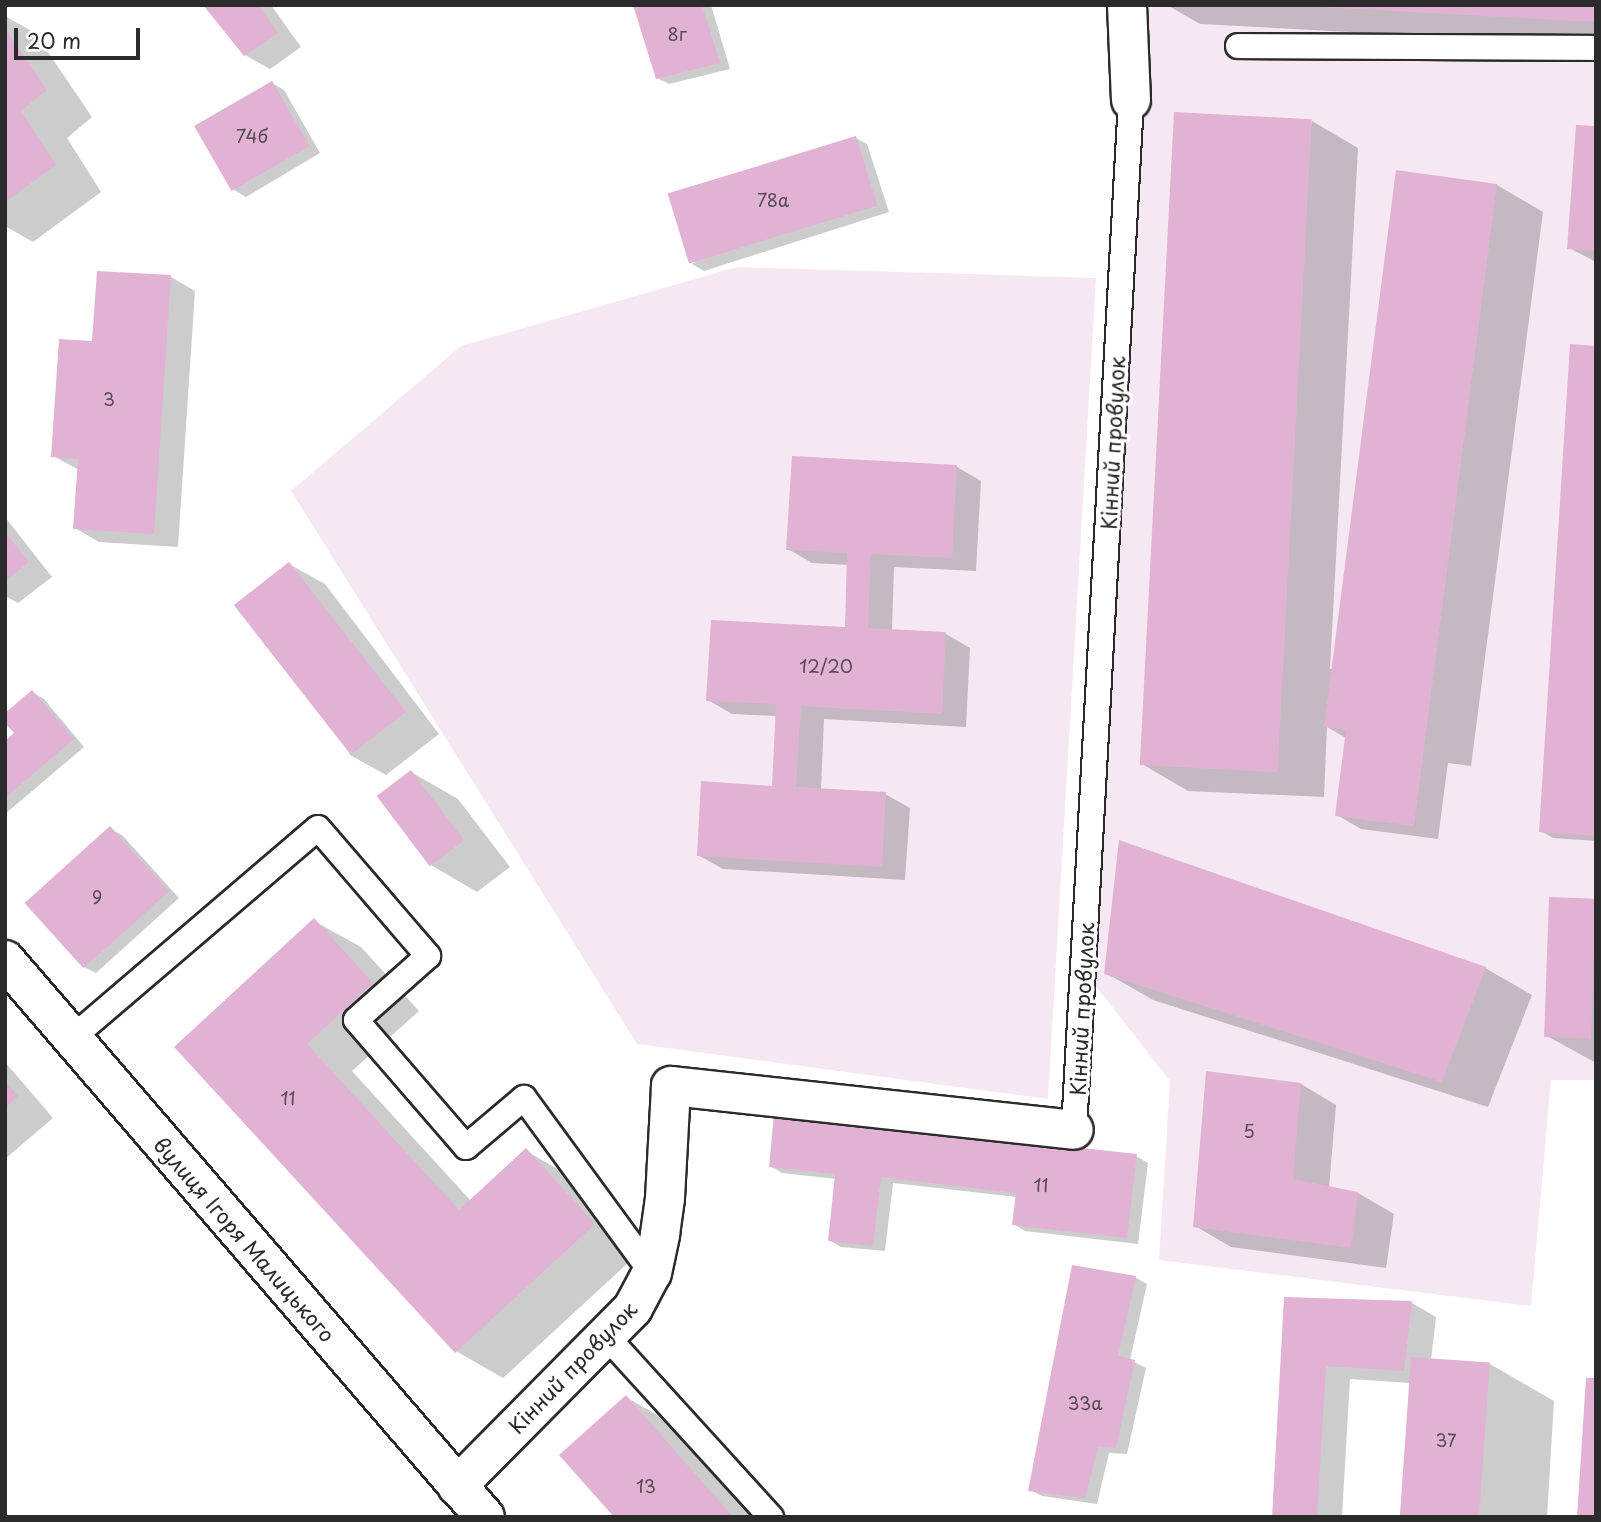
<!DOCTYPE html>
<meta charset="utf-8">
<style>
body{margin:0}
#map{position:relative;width:1601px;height:1522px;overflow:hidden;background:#fff;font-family:"Playpen Sans",sans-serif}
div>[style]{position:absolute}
.built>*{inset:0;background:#f6e8f2}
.shadow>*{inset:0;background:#0003}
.building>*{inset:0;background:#e1b2d4;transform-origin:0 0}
.roads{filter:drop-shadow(2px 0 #2b2b2b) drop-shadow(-2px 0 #2b2b2b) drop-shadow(0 2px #2b2b2b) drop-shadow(0 -2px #2b2b2b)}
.lane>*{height:24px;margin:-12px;padding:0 12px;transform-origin:12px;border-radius:12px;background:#fff}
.street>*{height:38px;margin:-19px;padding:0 19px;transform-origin:19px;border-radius:19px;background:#fff}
span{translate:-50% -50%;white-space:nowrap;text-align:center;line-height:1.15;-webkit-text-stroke:7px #fff;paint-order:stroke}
.number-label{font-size:18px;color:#584d55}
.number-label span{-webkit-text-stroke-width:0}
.street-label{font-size:21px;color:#2b2b2b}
.frame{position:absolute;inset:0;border:7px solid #2b2b2b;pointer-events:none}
.scale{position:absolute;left:14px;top:28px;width:126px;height:32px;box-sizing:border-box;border:4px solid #2b2b2b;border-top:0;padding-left:9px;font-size:21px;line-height:24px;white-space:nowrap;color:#2b2b2b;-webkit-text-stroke:5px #fff;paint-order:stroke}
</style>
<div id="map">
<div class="built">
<i style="clip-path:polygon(1141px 5px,1596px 5px,1596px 1080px,1551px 1080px,1531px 1306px,1159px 1260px,1170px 1081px,1092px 981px)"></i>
<i style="clip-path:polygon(737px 267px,1096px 278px,1048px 1099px,637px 1044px,291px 491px,461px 346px)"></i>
</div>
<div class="shadow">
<i style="clip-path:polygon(207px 5px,271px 5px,301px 47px,270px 69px,245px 55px)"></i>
<i style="clip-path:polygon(635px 5px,711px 5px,730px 69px,669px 84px,657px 78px)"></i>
<i style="clip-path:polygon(1167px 5px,1596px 5px,1596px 45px,1200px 24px)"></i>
<i style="clip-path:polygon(5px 16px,35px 33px,92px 117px,67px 138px,101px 192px,33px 242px,5px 226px)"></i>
<i style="clip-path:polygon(272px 83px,284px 90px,320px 153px,246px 197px,234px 190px)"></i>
<i style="clip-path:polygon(1312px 121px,1358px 148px,1330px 669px,1333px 669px,1398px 172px,1497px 185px,1543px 212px,1471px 766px,1448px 763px,1438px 839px,1361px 829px,1337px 815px,1346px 738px,1327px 727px,1324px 797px,1188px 791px,1142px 764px)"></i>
<i style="clip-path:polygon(1596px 128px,1596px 262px,1569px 248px)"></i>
<i style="clip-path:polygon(856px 138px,867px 144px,889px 212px,704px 271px,692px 264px)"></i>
<i style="clip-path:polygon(171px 277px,195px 291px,178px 547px,99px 542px,75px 528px,79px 470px,53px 456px,94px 343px)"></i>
<i style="clip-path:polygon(1596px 348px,1596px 841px,1553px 838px,1541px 831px)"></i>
<i style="clip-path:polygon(957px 467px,981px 481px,976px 571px,894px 567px,892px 631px,946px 634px,970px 648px,966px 727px,824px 719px,821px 790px,885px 794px,910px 808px,905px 880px,723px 869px,698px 855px,774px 788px,777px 716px,732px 714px,708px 700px,846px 629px,849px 565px,812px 563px,788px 549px)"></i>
<i style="clip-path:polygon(5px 517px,52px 577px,18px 603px,5px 596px)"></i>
<i style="clip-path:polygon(289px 564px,325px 584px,439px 734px,386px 775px,350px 755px)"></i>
<i style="clip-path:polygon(32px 692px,44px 699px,84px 747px,5px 814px,5px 743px,16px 733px)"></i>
<i style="clip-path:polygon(411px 772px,458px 799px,510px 867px,477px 892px,431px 865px)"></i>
<i style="clip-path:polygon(110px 829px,122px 835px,179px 898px,96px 973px,84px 967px)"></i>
<i style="clip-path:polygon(1596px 900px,1596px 1063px,1547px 1036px)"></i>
<i style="clip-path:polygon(314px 921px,361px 947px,419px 1011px,352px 1071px,471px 1201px,526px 1151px,572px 1177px,641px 1251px,503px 1378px,456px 1351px,176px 1047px)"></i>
<i style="clip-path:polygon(1485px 968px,1532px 995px,1488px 1107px,1153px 1000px,1106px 973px)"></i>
<i style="clip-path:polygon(5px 1062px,53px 1118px,5px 1159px)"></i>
<i style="clip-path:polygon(1301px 1084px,1336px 1105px,1329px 1188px,1358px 1193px,1394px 1214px,1386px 1268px,1231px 1247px,1195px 1226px)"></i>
<i style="clip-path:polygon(1136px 1156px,1148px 1163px,1138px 1244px,1025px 1231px,1014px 1224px,1017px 1197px,893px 1183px,885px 1251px,841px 1247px,829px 1240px,836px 1179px,782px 1173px,770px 1166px)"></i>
<i style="clip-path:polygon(1135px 1277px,1147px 1284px,1130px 1360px,1146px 1368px,1127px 1454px,1109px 1453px,1097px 1504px,1042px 1496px,1030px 1490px)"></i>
<i style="clip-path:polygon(1286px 1299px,1412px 1303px,1436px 1317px,1431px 1360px,1490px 1364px,1554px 1401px,1547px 1517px,1402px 1517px,1411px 1383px,1350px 1379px,1342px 1517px,1274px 1517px)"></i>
<i style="clip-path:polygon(626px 1397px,690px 1434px,763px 1517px,616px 1517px)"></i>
</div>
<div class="building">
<i style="clip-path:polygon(203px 5px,258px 5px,278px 33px,244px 56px)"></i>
<i style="clip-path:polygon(633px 5px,702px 5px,720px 63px,656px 79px)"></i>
<i style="clip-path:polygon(1322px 5px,1596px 5px,1596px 22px,1322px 7px)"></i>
<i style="clip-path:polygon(5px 29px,47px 90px,21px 111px,56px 165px,5px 202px)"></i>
<i style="left:272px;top:81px;width:75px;height:90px;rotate:60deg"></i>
<i style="left:1174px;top:112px;width:138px;height:654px;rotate:3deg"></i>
<i style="clip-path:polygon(1576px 125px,1596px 126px,1596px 251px,1567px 249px)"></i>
<i style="left:856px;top:136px;width:73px;height:197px;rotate:73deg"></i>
<i style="clip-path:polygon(1396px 170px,1497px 184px,1414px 826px,1335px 816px,1346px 730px,1324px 727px)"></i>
<i style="clip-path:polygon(97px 271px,171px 275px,154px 534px,73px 529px,78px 459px,51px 457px,59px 339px,92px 341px)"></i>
<i style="clip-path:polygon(1570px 344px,1596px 346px,1596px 836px,1539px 832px)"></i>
<i style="clip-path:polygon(792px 456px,957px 465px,952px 558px,871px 554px,868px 628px,946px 632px,942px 714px,801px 706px,796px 787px,886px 792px,882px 867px,697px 856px,701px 781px,772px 786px,776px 704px,706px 701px,711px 620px,845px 627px,847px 553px,786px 550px)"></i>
<i style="clip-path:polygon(5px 532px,29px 562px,5px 581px)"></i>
<i style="left:289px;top:562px;width:190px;height:70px;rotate:52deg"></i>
<i style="clip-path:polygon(32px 690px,74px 739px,5px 798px,5px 741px,14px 733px,5px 723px,5px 713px)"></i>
<i style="left:411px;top:770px;width:88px;height:43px;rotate:53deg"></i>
<i style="left:110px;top:826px;width:88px;height:115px;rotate:48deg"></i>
<i style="clip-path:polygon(1119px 840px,1486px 967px,1442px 1082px,1104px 974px)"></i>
<i style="left:1549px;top:897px;width:47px;height:140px;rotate:2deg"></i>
<i style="clip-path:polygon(314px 918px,373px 983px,307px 1044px,459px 1210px,526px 1148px,595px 1224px,455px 1353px,174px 1047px)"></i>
<i style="clip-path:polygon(1206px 1071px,1301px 1083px,1293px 1179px,1358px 1192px,1351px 1248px,1193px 1227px)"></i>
<i style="clip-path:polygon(5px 1081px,18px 1096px,5px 1108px)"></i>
<i style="clip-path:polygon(774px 1114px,1137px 1154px,1127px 1238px,1012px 1225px,1016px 1193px,881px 1177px,873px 1246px,828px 1241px,835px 1174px,769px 1167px)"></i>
<i style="clip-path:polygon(1072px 1265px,1136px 1276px,1118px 1356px,1135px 1360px,1116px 1448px,1098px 1447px,1085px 1498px,1028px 1491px)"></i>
<i style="clip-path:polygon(1284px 1297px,1412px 1301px,1404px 1371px,1326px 1366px,1317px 1517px,1272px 1517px)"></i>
<i style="left:1411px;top:1357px;width:79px;height:160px;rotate:4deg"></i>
<i style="clip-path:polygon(1586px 1378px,1596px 1378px,1596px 1517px,1577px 1517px)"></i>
<i style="clip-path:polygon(626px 1395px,733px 1517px,614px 1517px,559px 1455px)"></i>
</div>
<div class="roads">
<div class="lane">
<i style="left:1238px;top:46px;width:358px;rotate:0.3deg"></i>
<i style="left:72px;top:1038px;width:323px;rotate:-40.5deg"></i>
<i style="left:318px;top:828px;width:169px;rotate:49.3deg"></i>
<i style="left:428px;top:956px;width:96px;rotate:138.4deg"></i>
<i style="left:356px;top:1020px;width:168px;rotate:49.1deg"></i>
<i style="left:466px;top:1147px;width:76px;rotate:-40.2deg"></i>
<i style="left:524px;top:1098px;width:217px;rotate:53.8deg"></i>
<i style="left:1074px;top:1130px;width:1032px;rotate:-86.83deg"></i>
<i style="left:607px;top:1337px;width:244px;rotate:47.7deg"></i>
</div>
<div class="street">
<i style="left:1127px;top:5px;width:95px;rotate:87.6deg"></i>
<i style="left:5px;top:960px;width:735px;rotate:49.25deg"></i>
<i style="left:457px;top:1486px;width:250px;rotate:-45.3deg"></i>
<i style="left:633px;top:1308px;width:40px;rotate:-62deg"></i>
<i style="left:652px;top:1273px;width:40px;rotate:-78deg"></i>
<i style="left:660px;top:1234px;width:36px;rotate:-82deg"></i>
<i style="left:665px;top:1198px;width:112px;rotate:-86.9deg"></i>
<i style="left:671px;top:1086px;width:405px;rotate:6.2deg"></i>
</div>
</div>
<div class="number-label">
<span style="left:677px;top:34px">8г</span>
<span style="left:252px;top:136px">74б</span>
<span style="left:773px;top:200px">78а</span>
<span style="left:109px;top:399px">3</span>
<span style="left:826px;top:666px">12/20</span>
<span style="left:97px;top:897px">9</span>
<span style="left:288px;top:1098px">11</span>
<span style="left:1249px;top:1131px">5</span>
<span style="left:1041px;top:1185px">11</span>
<span style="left:1085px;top:1403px">33а</span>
<span style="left:1446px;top:1440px">37</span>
<span style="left:646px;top:1486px">13</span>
</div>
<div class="street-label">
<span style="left:1112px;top:443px;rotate:-87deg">Кінний провулок</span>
<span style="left:1081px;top:1009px;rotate:-87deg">Кінний провулок</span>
<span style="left:245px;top:1239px;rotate:49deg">вулиця Ігоря Малицького</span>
<span style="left:572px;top:1367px;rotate:-46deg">Кінний провулок</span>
</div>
<div class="frame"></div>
<div class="scale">20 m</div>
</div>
